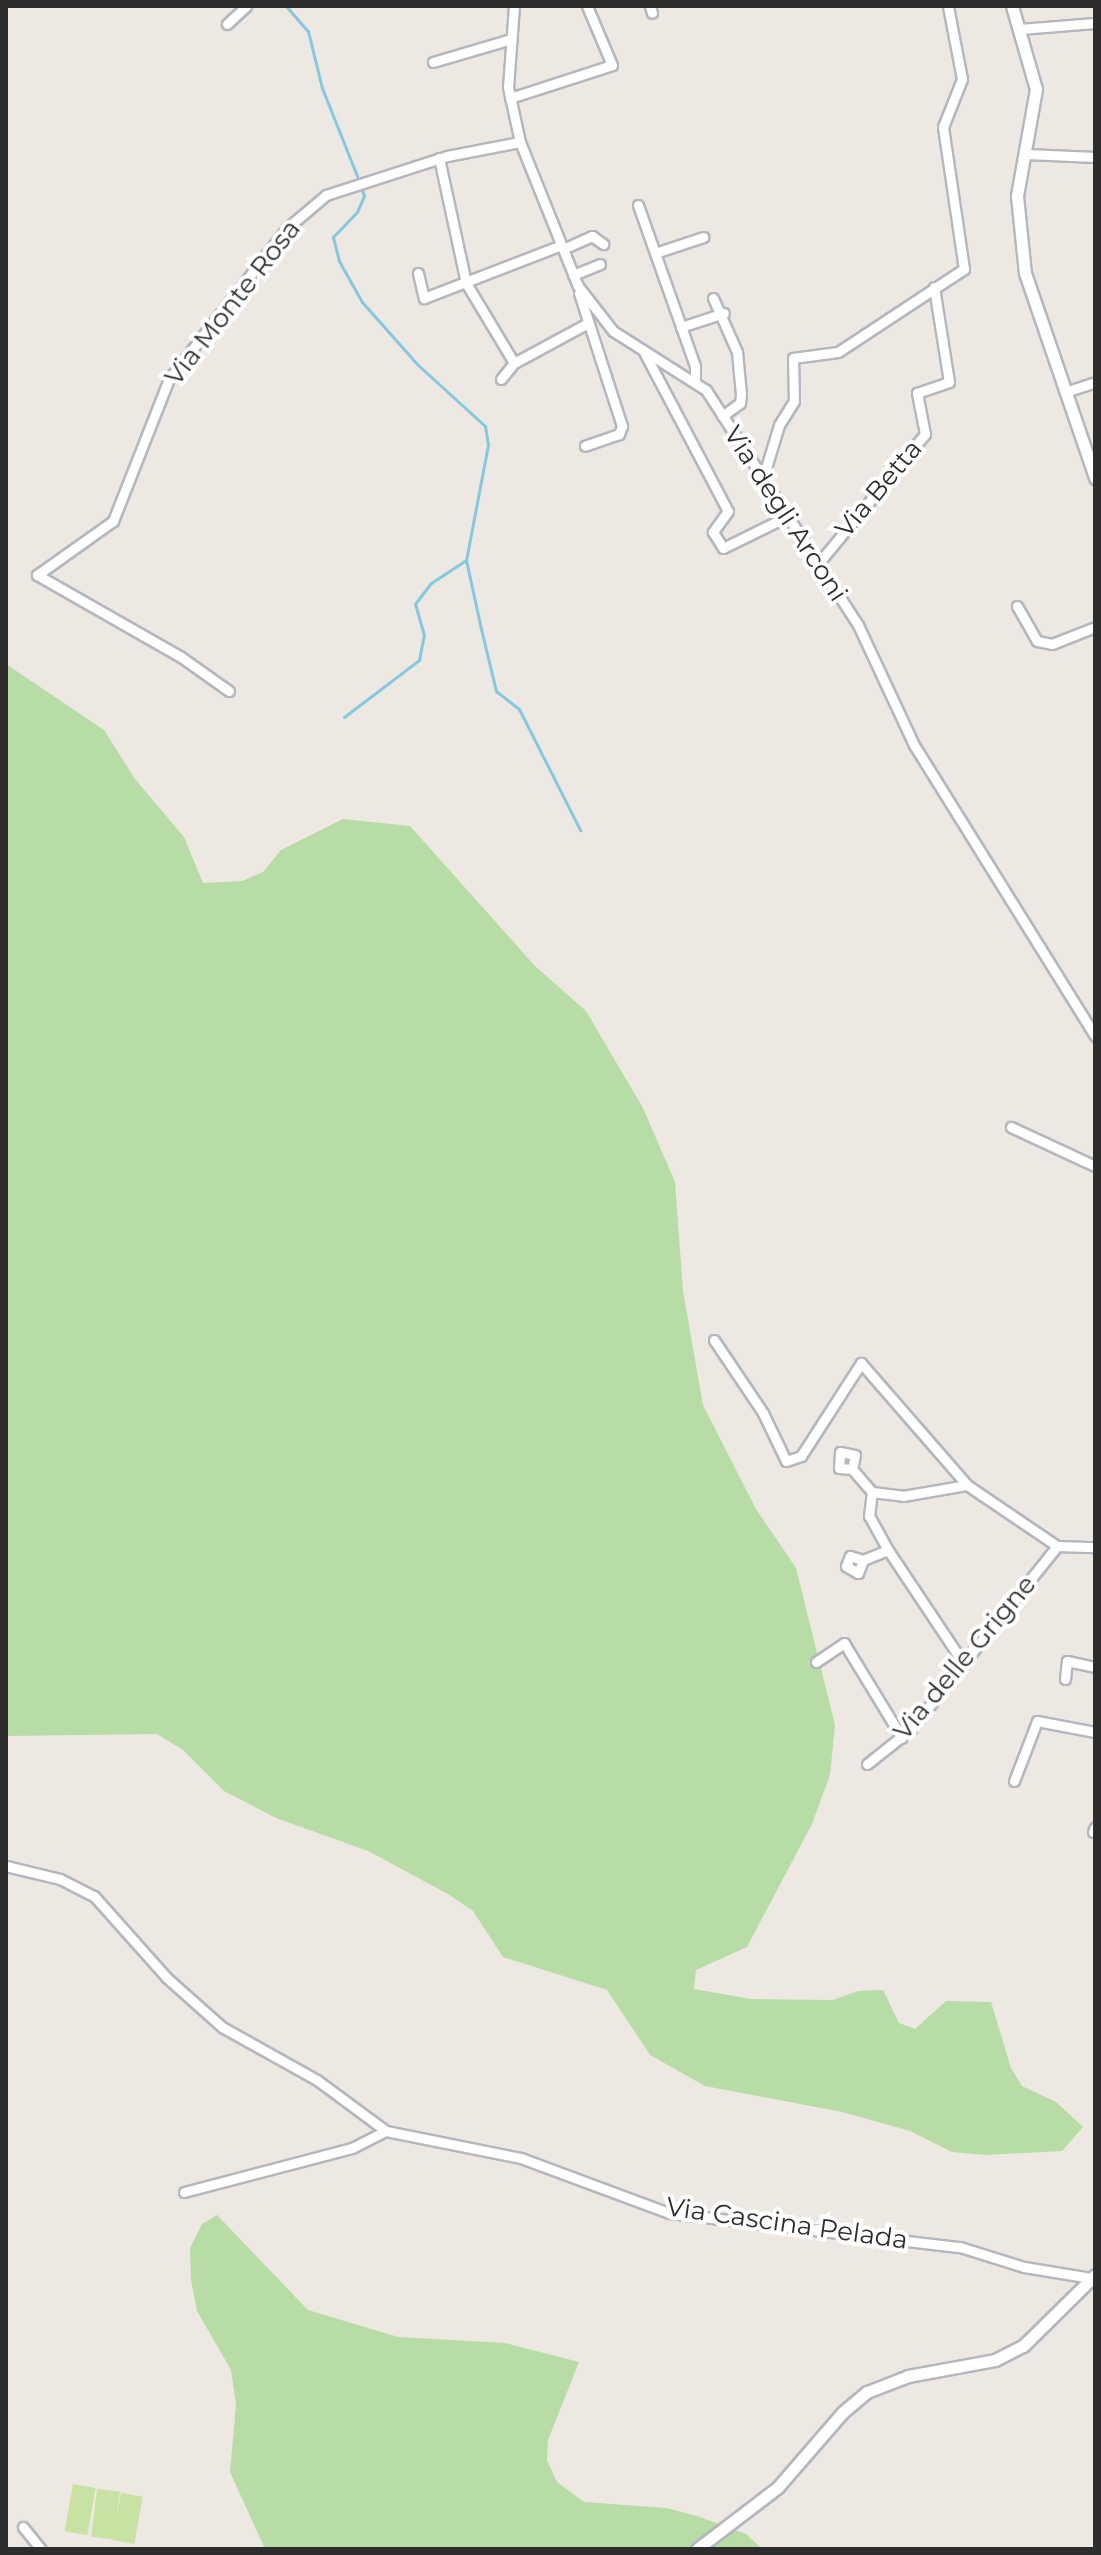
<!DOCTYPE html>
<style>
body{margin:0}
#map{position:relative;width:1101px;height:2555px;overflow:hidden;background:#ede8e2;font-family:Montserrat,sans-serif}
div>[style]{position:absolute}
.green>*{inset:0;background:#b8dca5}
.pitch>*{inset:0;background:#c7e2a3;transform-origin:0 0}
.stream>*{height:3px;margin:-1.5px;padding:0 1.5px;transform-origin:1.5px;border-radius:1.5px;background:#82c9e1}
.roads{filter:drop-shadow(2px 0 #b5b7bf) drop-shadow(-2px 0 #b5b7bf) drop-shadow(0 2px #b5b7bf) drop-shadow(0 -2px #b5b7bf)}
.minor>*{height:9px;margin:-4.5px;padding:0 4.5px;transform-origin:4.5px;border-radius:4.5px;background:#fff}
.tertiary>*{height:11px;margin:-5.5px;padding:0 5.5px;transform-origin:5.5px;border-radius:5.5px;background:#fff}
span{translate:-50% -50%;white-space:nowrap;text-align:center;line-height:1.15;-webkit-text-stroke:8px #fff;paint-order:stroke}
.street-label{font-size:26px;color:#2d2d2d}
.frame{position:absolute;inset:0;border:8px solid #2d2d2d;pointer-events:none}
</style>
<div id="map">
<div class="green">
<i style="clip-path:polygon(6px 664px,104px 730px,135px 779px,184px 837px,203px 883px,242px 881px,263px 872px,281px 850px,343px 819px,410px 826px,535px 966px,586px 1011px,643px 1108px,675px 1182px,683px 1291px,703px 1405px,756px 1509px,796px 1568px,835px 1725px,830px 1775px,812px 1824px,747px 1947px,696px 1970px,694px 1989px,751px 1999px,833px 2000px,858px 1991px,883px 1990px,899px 2023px,915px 2029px,946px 2001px,991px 2002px,1011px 2068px,1022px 2086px,1056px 2102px,1083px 2127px,1062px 2151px,986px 2155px,952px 2152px,910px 2131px,842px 2112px,705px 2086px,650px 2055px,607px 1990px,503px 1957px,473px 1911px,448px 1894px,368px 1851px,276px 1818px,224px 1791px,183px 1750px,157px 1734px,6px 1736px)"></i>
<i style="clip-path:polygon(217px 2215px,308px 2310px,398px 2337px,505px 2343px,579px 2362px,548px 2440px,547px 2460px,557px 2482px,584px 2502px,667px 2508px,697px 2516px,746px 2534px,762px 2549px,265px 2549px,230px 2472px,236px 2405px,231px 2370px,197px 2311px,191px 2280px,190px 2248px,202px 2224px)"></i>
</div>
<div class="pitch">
<i style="left:73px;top:2484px;width:23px;height:48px;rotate:10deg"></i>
<i style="left:97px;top:2489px;width:23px;height:48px;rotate:7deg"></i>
<i style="left:121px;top:2493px;width:22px;height:48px;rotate:10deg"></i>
</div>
<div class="stream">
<i style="left:286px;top:6px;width:33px;rotate:49deg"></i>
<i style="left:308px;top:31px;width:59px;rotate:76.2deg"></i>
<i style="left:322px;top:88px;width:95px;rotate:68.3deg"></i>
<i style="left:361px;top:187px;width:9px;rotate:72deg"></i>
<i style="left:364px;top:196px;width:17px;rotate:114deg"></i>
<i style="left:357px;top:212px;width:35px;rotate:134deg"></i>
<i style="left:333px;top:237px;width:25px;rotate:76deg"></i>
<i style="left:339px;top:261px;width:47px;rotate:60.7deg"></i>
<i style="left:362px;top:302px;width:84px;rotate:48.4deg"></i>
<i style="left:418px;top:365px;width:91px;rotate:42.3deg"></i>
<i style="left:485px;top:426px;width:19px;rotate:81deg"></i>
<i style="left:488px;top:445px;width:117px;rotate:100.8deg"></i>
<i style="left:466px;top:560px;width:71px;rotate:77.7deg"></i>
<i style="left:481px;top:629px;width:64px;rotate:76.4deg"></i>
<i style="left:496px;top:691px;width:29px;rotate:38deg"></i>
<i style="left:519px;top:709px;width:136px;rotate:63.2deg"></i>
<i style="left:344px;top:717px;width:94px;rotate:-37.2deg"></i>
<i style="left:419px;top:660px;width:25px;rotate:-79deg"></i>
<i style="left:424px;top:635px;width:32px;rotate:-106deg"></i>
<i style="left:415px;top:604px;width:26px;rotate:-53deg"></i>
<i style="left:431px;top:583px;width:42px;rotate:-33.3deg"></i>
</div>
<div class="roads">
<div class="minor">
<i style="left:514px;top:6px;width:81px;rotate:94.2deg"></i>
<i style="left:508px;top:87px;width:56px;rotate:77.7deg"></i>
<i style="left:520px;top:142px;width:155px;rotate:68.1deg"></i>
<i style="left:578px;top:286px;width:57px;rotate:52.1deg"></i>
<i style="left:613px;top:331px;width:110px;rotate:32.4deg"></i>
<i style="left:706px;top:390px;width:280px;rotate:57.1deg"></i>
<i style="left:858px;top:625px;width:132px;rotate:65deg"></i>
<i style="left:914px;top:745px;width:343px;rotate:58.1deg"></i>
<i style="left:650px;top:6px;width:7px;rotate:74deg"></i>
<i style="left:227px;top:24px;width:26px;rotate:-43deg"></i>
<i style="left:1020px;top:29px;width:75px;rotate:-4.6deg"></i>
<i style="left:433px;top:62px;width:81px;rotate:-16.4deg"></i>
<i style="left:510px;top:98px;width:107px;rotate:-17.9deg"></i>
<i style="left:612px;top:65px;width:64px;rotate:-113deg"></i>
<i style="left:1026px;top:154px;width:69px;rotate:2.5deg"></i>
<i style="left:439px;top:158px;width:128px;rotate:77.8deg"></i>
<i style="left:466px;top:283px;width:93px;rotate:59deg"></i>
<i style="left:514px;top:363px;width:82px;rotate:-28.4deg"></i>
<i style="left:638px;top:205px;width:171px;rotate:70.5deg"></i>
<i style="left:695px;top:366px;width:13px;rotate:90deg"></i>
<i style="left:563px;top:249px;width:32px;rotate:-24deg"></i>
<i style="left:592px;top:236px;width:14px;rotate:36deg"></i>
<i style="left:655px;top:253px;width:51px;rotate:-18.4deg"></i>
<i style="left:418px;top:273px;width:26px;rotate:77deg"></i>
<i style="left:424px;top:298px;width:147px;rotate:-21.1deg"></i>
<i style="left:573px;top:275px;width:29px;rotate:-22deg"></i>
<i style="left:579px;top:293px;width:140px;rotate:72.1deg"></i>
<i style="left:622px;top:426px;width:9px;rotate:111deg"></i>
<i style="left:619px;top:434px;width:36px;rotate:161deg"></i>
<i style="left:713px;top:298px;width:59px;rotate:66deg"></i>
<i style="left:737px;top:352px;width:42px;rotate:84.6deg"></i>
<i style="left:741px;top:394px;width:9px;rotate:96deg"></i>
<i style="left:740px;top:403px;width:22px;rotate:144deg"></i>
<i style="left:681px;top:327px;width:45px;rotate:-18deg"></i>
<i style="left:644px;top:352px;width:180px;rotate:62.2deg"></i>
<i style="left:728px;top:511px;width:26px;rotate:126deg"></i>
<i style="left:713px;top:532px;width:19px;rotate:58deg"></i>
<i style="left:723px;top:548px;width:70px;rotate:-26.2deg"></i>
<i style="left:501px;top:379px;width:21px;rotate:-51deg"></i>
<i style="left:1065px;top:392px;width:32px;rotate:-18deg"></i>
<i style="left:763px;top:478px;width:55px;rotate:-73.2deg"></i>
<i style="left:779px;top:425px;width:28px;rotate:-58deg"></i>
<i style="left:794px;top:401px;width:43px;rotate:-91.3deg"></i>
<i style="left:793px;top:358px;width:45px;rotate:-7.6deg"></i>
<i style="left:838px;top:352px;width:151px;rotate:-33.4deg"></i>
<i style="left:964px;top:269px;width:144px;rotate:-98.4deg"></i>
<i style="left:943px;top:127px;width:52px;rotate:-68.4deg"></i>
<i style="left:962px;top:79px;width:74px;rotate:-100.9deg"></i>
<i style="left:817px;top:565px;width:170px;rotate:-50.5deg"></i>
<i style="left:925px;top:434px;width:42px;rotate:-101deg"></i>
<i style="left:917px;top:393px;width:34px;rotate:-19deg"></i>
<i style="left:949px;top:382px;width:96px;rotate:-99deg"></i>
<i style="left:1017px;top:606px;width:40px;rotate:60.3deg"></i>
<i style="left:1037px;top:641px;width:15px;rotate:11deg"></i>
<i style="left:1052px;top:644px;width:46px;rotate:-21.6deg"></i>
<i style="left:229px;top:691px;width:59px;rotate:-144.7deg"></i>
<i style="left:181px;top:657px;width:166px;rotate:-150.3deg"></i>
<i style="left:37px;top:575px;width:93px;rotate:-35.4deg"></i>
<i style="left:113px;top:521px;width:153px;rotate:-68.5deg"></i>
<i style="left:169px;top:379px;width:192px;rotate:-52deg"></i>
<i style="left:287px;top:228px;width:51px;rotate:-40.2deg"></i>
<i style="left:326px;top:195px;width:127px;rotate:-17.9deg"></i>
<i style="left:447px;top:156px;width:74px;rotate:-10.9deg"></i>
<i style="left:1011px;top:1127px;width:93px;rotate:24.9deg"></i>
<i style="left:714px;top:1340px;width:88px;rotate:56.1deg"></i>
<i style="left:763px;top:1413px;width:53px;rotate:64.4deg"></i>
<i style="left:786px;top:1461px;width:16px;rotate:-18deg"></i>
<i style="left:801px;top:1456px;width:111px;rotate:-57.2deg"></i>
<i style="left:861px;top:1363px;width:162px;rotate:49deg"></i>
<i style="left:967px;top:1485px;width:109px;rotate:34.1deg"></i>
<i style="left:1057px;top:1546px;width:38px;rotate:2deg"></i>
<i style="left:852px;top:1469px;width:13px;rotate:-176deg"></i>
<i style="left:839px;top:1468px;width:16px;rotate:-86deg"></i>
<i style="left:840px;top:1452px;width:15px;rotate:11deg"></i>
<i style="left:855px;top:1455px;width:14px;rotate:102deg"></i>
<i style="left:852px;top:1469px;width:30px;rotate:49deg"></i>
<i style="left:872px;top:1492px;width:31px;rotate:7deg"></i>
<i style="left:903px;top:1496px;width:65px;rotate:-9.8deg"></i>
<i style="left:888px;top:1550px;width:137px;rotate:56.3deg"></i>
<i style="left:863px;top:1560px;width:14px;rotate:111deg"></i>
<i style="left:858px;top:1573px;width:14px;rotate:-150deg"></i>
<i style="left:846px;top:1566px;width:11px;rotate:-68deg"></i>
<i style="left:850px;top:1556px;width:14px;rotate:17deg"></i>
<i style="left:863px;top:1560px;width:27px;rotate:-22deg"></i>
<i style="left:888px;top:1550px;width:39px;rotate:-119deg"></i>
<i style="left:869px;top:1516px;width:24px;rotate:-83deg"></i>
<i style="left:816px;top:1662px;width:34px;rotate:-34deg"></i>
<i style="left:844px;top:1643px;width:111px;rotate:58.6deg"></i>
<i style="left:1065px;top:1679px;width:18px;rotate:-84deg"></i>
<i style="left:1067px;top:1661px;width:29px;rotate:12deg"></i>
<i style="left:867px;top:1764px;width:56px;rotate:-38.5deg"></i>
<i style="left:911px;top:1729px;width:234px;rotate:-51.4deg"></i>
<i style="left:1014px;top:1781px;width:64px;rotate:-69deg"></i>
<i style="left:1037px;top:1721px;width:59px;rotate:10.7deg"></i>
<i style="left:1093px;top:1832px;width:5px;rotate:-68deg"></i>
<i style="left:6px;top:1866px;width:56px;rotate:13.5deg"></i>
<i style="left:60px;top:1879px;width:38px;rotate:27deg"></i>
<i style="left:94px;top:1896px;width:110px;rotate:48.3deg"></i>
<i style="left:167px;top:1978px;width:74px;rotate:41.7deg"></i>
<i style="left:222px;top:2027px;width:109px;rotate:29.2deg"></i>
<i style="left:317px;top:2080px;width:86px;rotate:36.5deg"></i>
<i style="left:386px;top:2131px;width:138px;rotate:11.3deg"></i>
<i style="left:521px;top:2158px;width:158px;rotate:20.4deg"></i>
<i style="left:669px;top:2213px;width:293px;rotate:6.7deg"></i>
<i style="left:960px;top:2247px;width:67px;rotate:17.4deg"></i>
<i style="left:1024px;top:2267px;width:68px;rotate:9.3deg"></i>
<i style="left:184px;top:2192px;width:174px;rotate:-14.7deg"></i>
<i style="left:352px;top:2148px;width:38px;rotate:-27deg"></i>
<i style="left:23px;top:2527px;width:28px;rotate:51deg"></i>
</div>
<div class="tertiary">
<i style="left:1012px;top:6px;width:86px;rotate:73.9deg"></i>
<i style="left:1036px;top:89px;width:109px;rotate:100.1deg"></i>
<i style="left:1017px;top:196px;width:77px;rotate:84.1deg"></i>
<i style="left:1025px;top:273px;width:217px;rotate:71.1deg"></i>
<i style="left:697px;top:2549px;width:102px;rotate:-37.4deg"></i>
<i style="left:778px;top:2487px;width:99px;rotate:-49.1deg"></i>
<i style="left:843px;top:2412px;width:31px;rotate:-40deg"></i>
<i style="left:867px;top:2392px;width:44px;rotate:-21.3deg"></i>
<i style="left:908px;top:2376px;width:88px;rotate:-10.4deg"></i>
<i style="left:995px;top:2360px;width:31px;rotate:-27deg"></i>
<i style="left:1023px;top:2346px;width:101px;rotate:-44.6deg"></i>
</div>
</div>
<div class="street-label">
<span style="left:233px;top:303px;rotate:-52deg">Via Monte Rosa</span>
<span style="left:879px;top:489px;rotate:-50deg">Via Betta</span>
<span style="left:785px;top:514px;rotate:57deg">Via degli Arconi</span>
<span style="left:965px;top:1658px;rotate:-50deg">Via delle Grigne</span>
<span style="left:787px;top:2224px;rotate:8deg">Via Cascina Pelada</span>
</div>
<div class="frame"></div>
</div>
